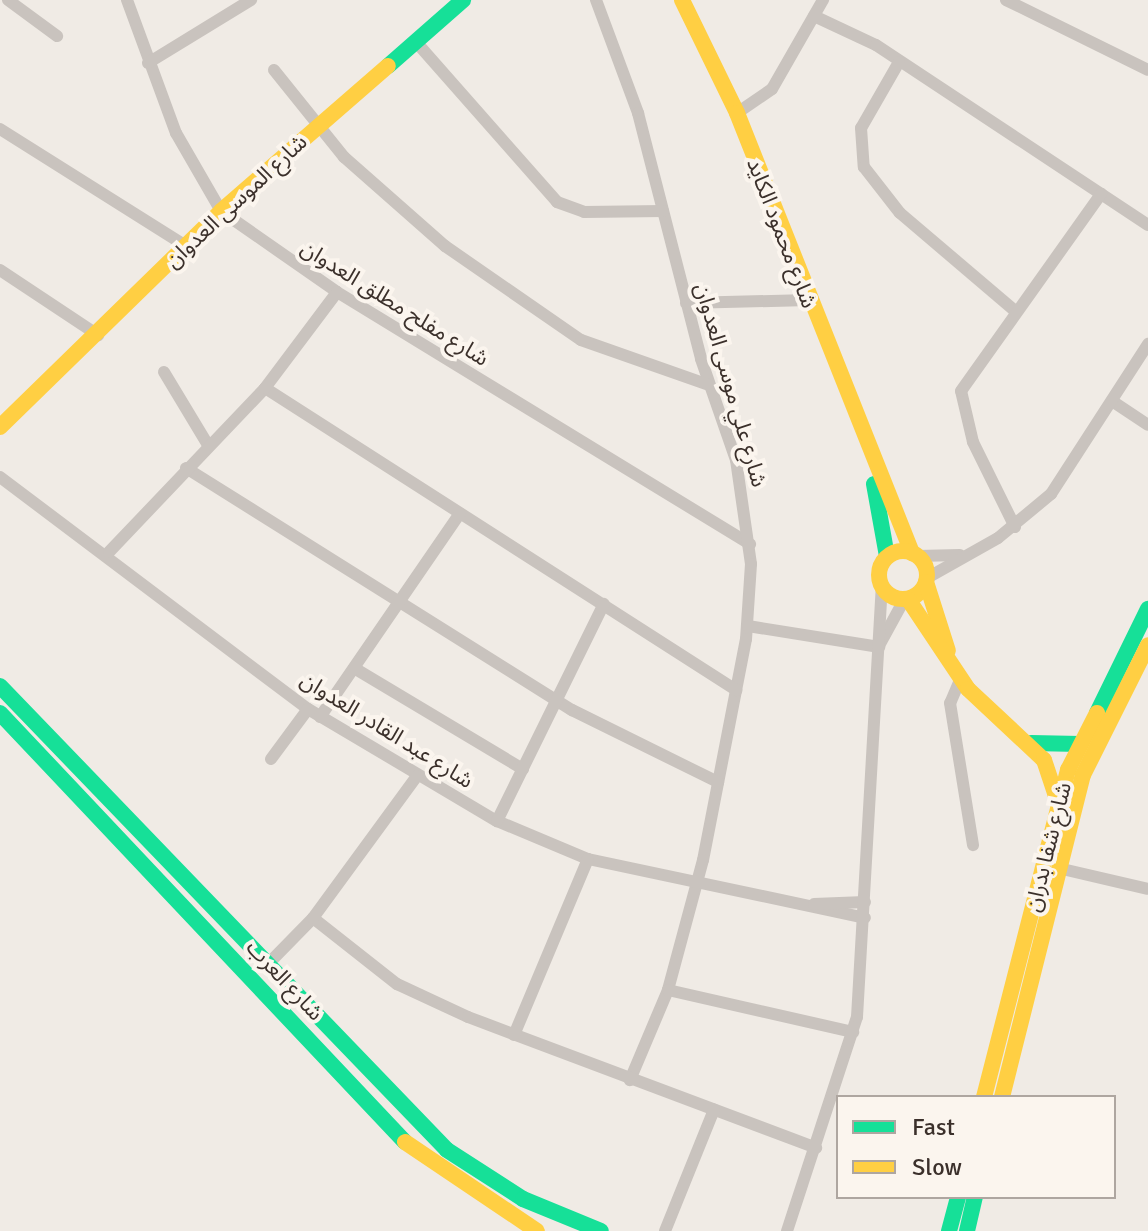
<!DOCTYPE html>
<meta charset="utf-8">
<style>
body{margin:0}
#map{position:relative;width:1148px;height:1231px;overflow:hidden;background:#f0ebe5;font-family:Signika,"Noto Sans Arabic",sans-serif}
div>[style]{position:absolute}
.street>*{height:12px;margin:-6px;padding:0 6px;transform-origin:6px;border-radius:6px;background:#c9c3be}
.fast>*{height:16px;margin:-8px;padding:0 8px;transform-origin:8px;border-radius:8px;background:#16e098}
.slow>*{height:16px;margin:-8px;padding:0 8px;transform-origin:8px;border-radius:8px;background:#ffcf43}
.slow>.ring{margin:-8px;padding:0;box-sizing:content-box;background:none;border:16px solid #ffcf43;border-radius:50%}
span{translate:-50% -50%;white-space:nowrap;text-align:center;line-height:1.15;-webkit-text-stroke:8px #fbf5ee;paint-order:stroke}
.street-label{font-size:22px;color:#3b302b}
.legend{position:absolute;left:836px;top:1095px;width:280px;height:104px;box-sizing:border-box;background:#fbf5ee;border:2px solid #aea6a0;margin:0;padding:10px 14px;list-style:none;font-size:24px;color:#3b302b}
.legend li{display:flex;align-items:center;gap:16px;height:40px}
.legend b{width:40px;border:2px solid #aea6a0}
</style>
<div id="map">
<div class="street">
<i style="left:8px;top:0;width:61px;rotate:36.3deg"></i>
<i style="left:127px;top:0;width:142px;rotate:69.8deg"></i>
<i style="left:176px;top:133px;width:90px;rotate:60deg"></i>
<i style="left:221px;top:211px;width:141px;rotate:34.9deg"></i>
<i style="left:337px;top:292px;width:484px;rotate:31.4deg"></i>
<i style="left:596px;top:0;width:121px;rotate:69.6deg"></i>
<i style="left:638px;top:113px;width:254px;rotate:75.6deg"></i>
<i style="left:701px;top:359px;width:107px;rotate:70.9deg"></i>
<i style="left:736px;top:460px;width:105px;rotate:81.8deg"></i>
<i style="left:751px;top:564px;width:75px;rotate:93.8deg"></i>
<i style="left:746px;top:639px;width:225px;rotate:101deg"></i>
<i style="left:703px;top:860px;width:135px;rotate:105.1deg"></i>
<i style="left:668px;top:990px;width:98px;rotate:112.9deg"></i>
<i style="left:1006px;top:0;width:158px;rotate:26.2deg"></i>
<i style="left:814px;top:16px;width:68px;rotate:25.1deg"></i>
<i style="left:876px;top:45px;width:326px;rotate:33.5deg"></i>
<i style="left:417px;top:43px;width:212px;rotate:48.6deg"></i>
<i style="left:557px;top:202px;width:29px;rotate:20deg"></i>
<i style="left:584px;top:212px;width:79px;rotate:-0.7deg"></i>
<i style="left:899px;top:62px;width:76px;rotate:119.9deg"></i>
<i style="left:861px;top:128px;width:39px;rotate:86deg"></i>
<i style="left:864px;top:167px;width:58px;rotate:52deg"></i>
<i style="left:900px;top:213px;width:151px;rotate:40.4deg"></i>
<i style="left:148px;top:63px;width:121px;rotate:-31.5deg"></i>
<i style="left:274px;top:70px;width:112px;rotate:51.2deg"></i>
<i style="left:344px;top:157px;width:135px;rotate:41.4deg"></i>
<i style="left:445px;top:246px;width:165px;rotate:34.7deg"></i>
<i style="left:581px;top:340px;width:136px;rotate:19.4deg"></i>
<i style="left:737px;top:113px;width:42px;rotate:-34.4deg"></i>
<i style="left:772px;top:89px;width:103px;rotate:-60.2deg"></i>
<i style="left:0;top:129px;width:218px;rotate:32.2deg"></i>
<i style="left:0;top:270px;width:118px;rotate:33.6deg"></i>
<i style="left:686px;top:303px;width:123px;rotate:-1.4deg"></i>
<i style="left:164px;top:372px;width:85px;rotate:58.9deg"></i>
<i style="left:265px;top:388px;width:560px;rotate:32.67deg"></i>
<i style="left:1112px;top:401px;width:43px;rotate:33.7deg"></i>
<i style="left:186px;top:468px;width:456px;rotate:32.1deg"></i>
<i style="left:572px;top:710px;width:163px;rotate:26.3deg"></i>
<i style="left:0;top:477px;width:386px;rotate:37deg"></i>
<i style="left:308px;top:709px;width:220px;rotate:30.7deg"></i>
<i style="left:497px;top:821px;width:99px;rotate:22.7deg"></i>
<i style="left:588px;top:859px;width:283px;rotate:12deg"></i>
<i style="left:1015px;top:527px;width:95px;rotate:-116.3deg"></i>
<i style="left:973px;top:442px;width:52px;rotate:-103.2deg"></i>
<i style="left:961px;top:391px;width:242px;rotate:-54.6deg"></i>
<i style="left:109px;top:552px;width:226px;rotate:-46.4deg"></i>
<i style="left:265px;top:388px;width:120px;rotate:-53.1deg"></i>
<i style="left:918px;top:556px;width:42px;rotate:-1.4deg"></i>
<i style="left:927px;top:578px;width:81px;rotate:-29.4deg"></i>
<i style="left:998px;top:538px;width:69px;rotate:-39.7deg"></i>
<i style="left:1051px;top:494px;width:179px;rotate:-57.1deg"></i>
<i style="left:748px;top:626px;width:133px;rotate:9.1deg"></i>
<i style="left:880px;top:644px;width:50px;rotate:-61.4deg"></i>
<i style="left:354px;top:668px;width:197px;rotate:30.9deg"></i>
<i style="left:960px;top:680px;width:25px;rotate:113deg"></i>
<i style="left:950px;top:703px;width:144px;rotate:80.8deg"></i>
<i style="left:320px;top:717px;width:247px;rotate:-55.5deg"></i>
<i style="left:271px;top:759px;width:62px;rotate:-53.5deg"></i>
<i style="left:497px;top:821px;width:242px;rotate:-63.8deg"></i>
<i style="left:1058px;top:868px;width:92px;rotate:13.1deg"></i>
<i style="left:814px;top:904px;width:51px;rotate:-2.2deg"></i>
<i style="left:313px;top:918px;width:107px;rotate:38.2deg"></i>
<i style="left:397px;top:984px;width:78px;rotate:24.9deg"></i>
<i style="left:468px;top:1017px;width:372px;rotate:20.6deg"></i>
<i style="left:269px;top:963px;width:63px;rotate:-45.6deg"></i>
<i style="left:313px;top:918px;width:176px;rotate:-53.8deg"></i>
<i style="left:668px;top:990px;width:190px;rotate:12.8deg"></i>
<i style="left:514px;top:1035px;width:191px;rotate:-67.2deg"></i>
<i style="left:665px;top:1231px;width:131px;rotate:-68deg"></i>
<i style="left:787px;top:1231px;width:225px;rotate:-71.9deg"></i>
<i style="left:857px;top:1017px;width:429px;rotate:-86.7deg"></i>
</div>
<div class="fast">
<i style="left:388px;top:66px;width:100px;rotate:-41.3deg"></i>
<i style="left:874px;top:484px;width:73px;rotate:79.8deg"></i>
<i style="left:0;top:686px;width:644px;rotate:46.07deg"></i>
<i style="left:447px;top:1150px;width:90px;rotate:32.8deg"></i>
<i style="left:523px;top:1199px;width:84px;rotate:22.3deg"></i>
<i style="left:0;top:713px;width:590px;rotate:46.65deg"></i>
<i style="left:1097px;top:713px;width:116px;rotate:-63.9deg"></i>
<i style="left:1031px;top:743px;width:49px;rotate:1.2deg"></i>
<i style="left:949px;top:1231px;width:35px;rotate:-75deg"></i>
<i style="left:967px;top:1231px;width:35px;rotate:-77deg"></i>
</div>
<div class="slow">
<i style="left:682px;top:0;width:126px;rotate:64deg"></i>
<i style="left:737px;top:113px;width:474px;rotate:68.3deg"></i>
<i style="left:0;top:427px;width:309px;rotate:-44.3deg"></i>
<i style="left:221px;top:211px;width:221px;rotate:-41deg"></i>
<i class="ring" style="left:879px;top:551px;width:32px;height:32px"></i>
<i style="left:926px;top:582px;width:72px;rotate:72.3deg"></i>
<i style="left:908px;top:599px;width:108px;rotate:56.3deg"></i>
<i style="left:968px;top:689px;width:104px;rotate:43.1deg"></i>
<i style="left:1044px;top:760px;width:41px;rotate:71.6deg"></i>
<i style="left:984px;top:1097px;width:338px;rotate:-75.6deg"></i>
<i style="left:1068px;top:770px;width:64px;rotate:-63deg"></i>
<i style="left:1002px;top:1097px;width:332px;rotate:-75.9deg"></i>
<i style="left:1083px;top:775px;width:145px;rotate:-63.4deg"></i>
<i style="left:405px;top:1142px;width:159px;rotate:34deg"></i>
</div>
<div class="street-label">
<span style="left:236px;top:201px;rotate:-43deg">شارع الموسى العدوان</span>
<span style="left:782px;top:233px;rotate:69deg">شارع محمود الكايد</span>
<span style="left:395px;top:303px;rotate:32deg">شارع مفلح مطلق العدوان</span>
<span style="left:731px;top:385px;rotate:74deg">شارع علي موسى العدوان</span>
<span style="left:387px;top:730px;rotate:32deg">شارع عبد القادر العدوان</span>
<span style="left:1048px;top:847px;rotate:-76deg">شارع شفا بدران</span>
<span style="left:285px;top:980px;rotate:47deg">شارع العرب</span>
</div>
<ul class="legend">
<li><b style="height:10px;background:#16e098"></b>Fast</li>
<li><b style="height:10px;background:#ffcf43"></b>Slow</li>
</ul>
</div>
